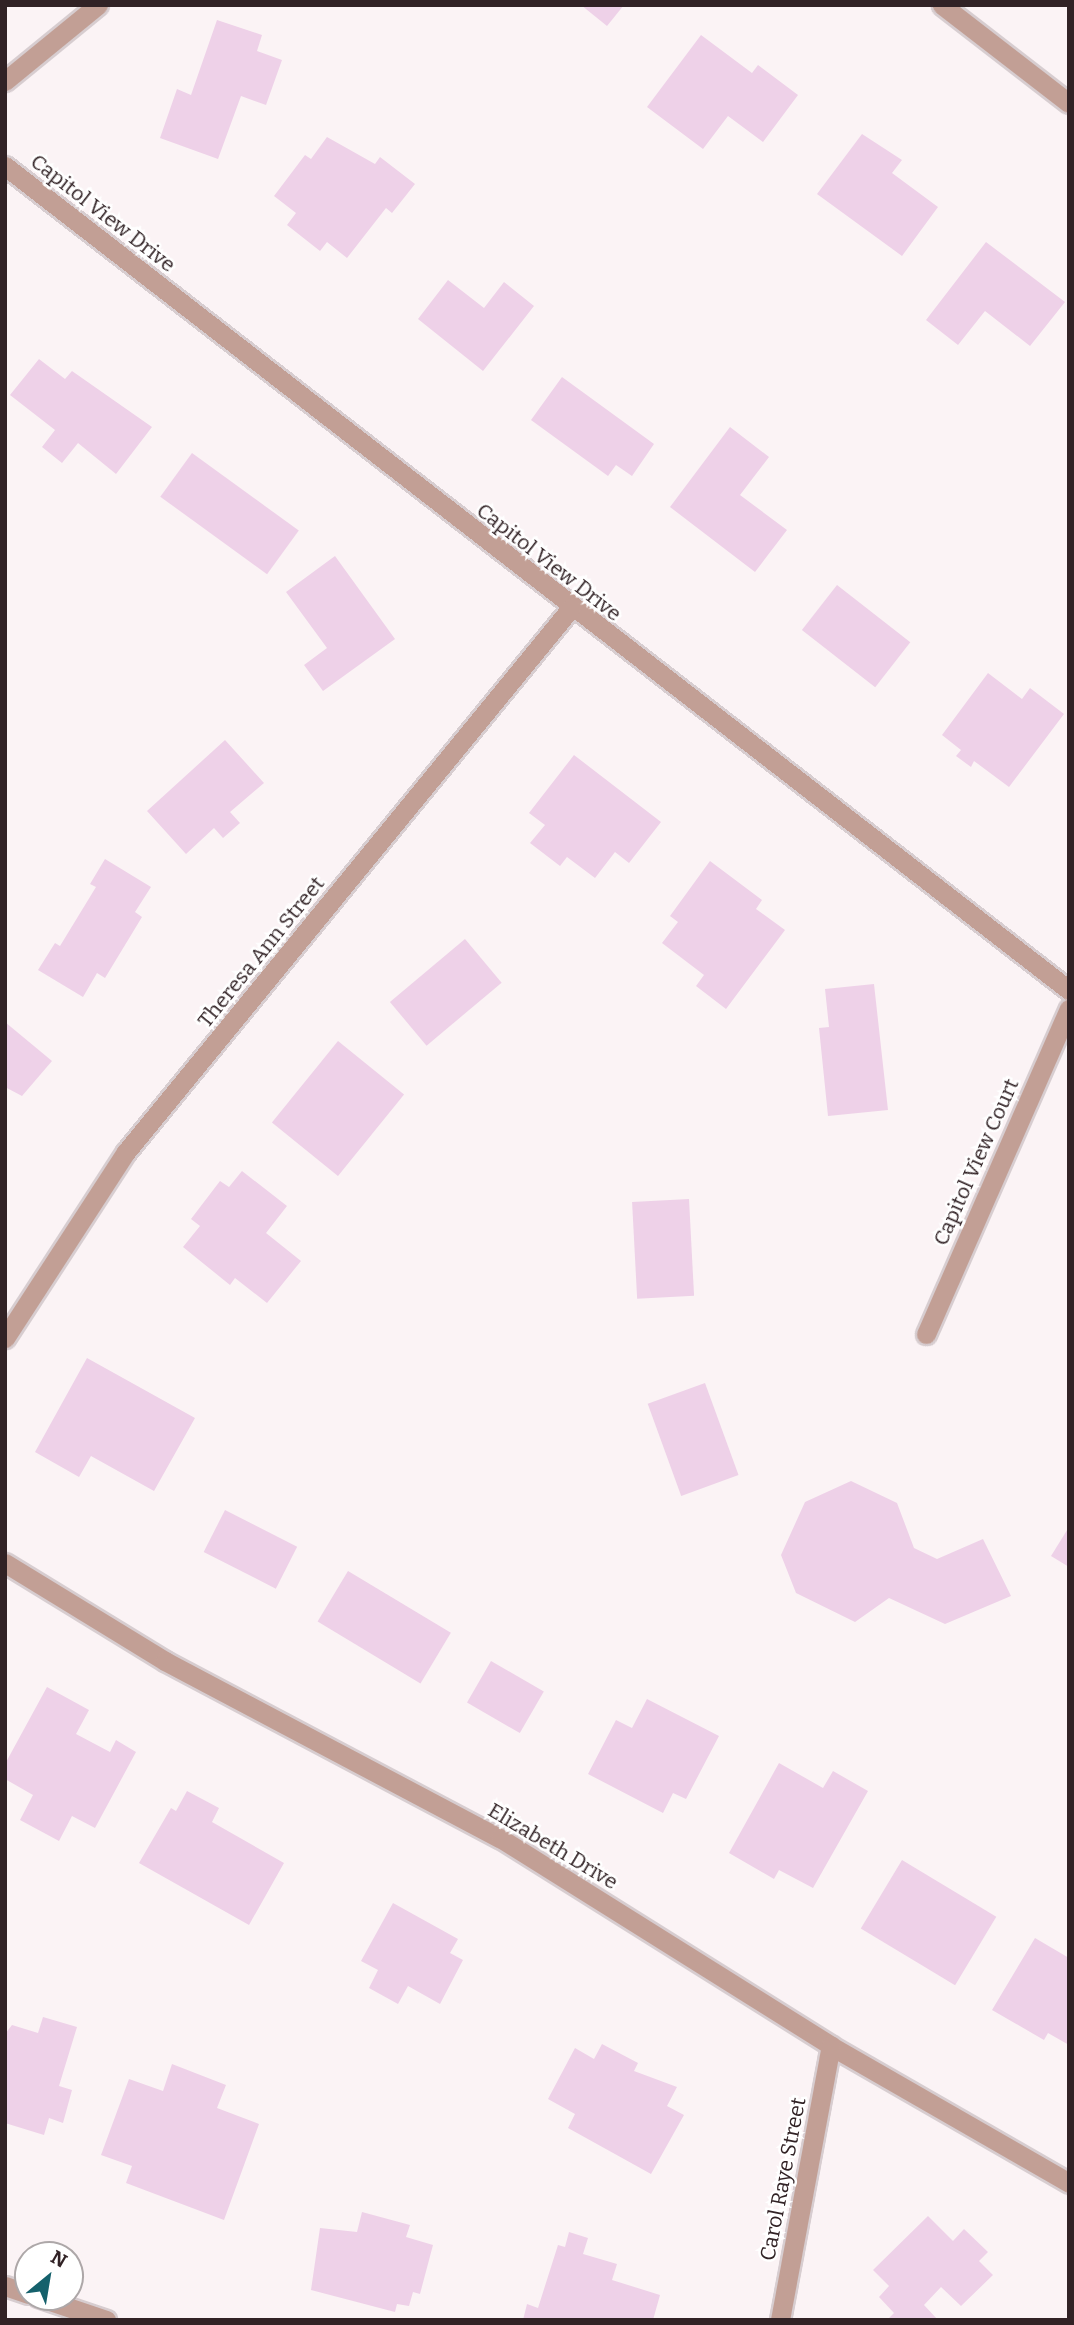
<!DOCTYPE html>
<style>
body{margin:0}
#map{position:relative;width:1074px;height:2325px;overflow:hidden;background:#fbf3f5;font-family:Bitter,serif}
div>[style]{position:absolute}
.building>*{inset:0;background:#eed1e8;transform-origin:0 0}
.roads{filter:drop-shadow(2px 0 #d7cdd0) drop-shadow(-2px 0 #d7cdd0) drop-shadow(0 2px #d7cdd0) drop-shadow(0 -2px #d7cdd0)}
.minor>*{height:19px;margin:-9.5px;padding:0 9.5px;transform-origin:9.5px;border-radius:9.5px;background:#c29f95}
.tertiary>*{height:19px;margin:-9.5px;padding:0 9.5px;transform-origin:9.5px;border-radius:9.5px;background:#c29f95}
span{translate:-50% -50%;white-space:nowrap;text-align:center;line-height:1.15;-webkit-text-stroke:5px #fff;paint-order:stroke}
.street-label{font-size:21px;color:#312225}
.frame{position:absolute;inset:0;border:7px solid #312225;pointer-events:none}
.north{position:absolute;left:14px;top:2241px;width:70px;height:70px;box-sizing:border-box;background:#fff;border:2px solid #ada7a8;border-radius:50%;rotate:30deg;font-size:19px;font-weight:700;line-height:28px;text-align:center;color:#312225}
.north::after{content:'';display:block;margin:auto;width:24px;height:32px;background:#15616c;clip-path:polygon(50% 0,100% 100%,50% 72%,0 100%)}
</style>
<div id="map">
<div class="building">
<i style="clip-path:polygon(581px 5px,624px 5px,607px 26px)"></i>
<i style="clip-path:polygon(217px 20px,262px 35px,257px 51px,282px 60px,266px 105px,241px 96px,218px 159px,160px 138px,177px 89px,191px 95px)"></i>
<i style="clip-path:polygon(701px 35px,752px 73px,758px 65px,798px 95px,763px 142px,728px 116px,703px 149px,647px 107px)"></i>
<i style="clip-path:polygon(862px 134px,902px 160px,892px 173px,938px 207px,902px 256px,817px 194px)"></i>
<i style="clip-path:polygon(327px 137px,375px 164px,380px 157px,415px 184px,392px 213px,386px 208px,347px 258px,327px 242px,320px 251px,287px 225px,296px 213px,274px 196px,305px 155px,311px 159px)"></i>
<i style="clip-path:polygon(986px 242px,1065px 302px,1030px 346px,985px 311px,958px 345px,926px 320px)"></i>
<i style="clip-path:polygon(448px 280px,484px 308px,504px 282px,534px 306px,483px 371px,418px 319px)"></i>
<i style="clip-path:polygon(39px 359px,65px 379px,72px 371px,152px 427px,116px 474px,78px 443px,62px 463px,42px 447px,55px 430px,10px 395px)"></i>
<i style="clip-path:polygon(562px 377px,654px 444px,632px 476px,616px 465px,608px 476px,531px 420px)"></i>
<i style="clip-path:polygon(730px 427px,769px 457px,740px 495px,787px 530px,755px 572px,670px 507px)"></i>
<i style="left:192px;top:453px;width:132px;height:54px;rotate:36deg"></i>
<i style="clip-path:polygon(335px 556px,395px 639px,323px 691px,304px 665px,327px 648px,286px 592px)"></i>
<i style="left:837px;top:585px;width:93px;height:57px;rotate:38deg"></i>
<i style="clip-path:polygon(988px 673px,1022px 699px,1030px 688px,1064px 714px,1009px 787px,974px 761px,971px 767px,956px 756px,961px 750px,942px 735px)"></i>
<i style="clip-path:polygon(225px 740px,264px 783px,230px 812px,240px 823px,223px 838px,214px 828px,186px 854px,147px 811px)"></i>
<i style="clip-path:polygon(574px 755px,661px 822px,629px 863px,615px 852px,595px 878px,567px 857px,560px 866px,530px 843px,545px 825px,529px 813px)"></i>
<i style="clip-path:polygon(105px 859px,151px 887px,135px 912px,142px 917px,105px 978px,97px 973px,83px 997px,38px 970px,55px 943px,60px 946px,96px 887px,90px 884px)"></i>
<i style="clip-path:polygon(710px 861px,762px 900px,756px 909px,785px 930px,726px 1009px,696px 986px,704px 975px,662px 943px,678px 922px,670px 916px)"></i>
<i style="left:465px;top:939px;width:57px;height:98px;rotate:50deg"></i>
<i style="clip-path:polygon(874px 984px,888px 1110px,828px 1116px,819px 1028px,829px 1027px,825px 989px)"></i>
<i style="clip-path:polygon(5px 1022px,52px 1061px,22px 1096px,5px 1087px)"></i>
<i style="left:338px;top:1041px;width:85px;height:105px;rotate:39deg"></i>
<i style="clip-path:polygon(242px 1171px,287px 1206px,266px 1233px,301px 1261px,267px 1303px,235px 1278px,230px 1285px,183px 1247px,200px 1226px,191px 1219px,220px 1181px,229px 1187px)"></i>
<i style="left:689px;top:1199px;width:97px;height:57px;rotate:87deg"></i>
<i style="clip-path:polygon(87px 1358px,195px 1418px,154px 1491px,91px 1456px,79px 1477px,35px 1452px)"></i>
<i style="left:705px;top:1383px;width:98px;height:61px;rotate:70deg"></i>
<i style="clip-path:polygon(851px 1481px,897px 1503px,914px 1548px,937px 1559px,983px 1539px,1011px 1596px,945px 1624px,889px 1598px,855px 1622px,796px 1593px,781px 1555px,805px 1502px)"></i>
<i style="left:225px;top:1510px;width:81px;height:47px;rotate:27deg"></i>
<i style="clip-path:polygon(1069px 1527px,1069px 1567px,1051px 1556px)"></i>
<i style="left:348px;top:1571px;width:120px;height:59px;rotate:31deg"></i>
<i style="left:491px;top:1661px;width:61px;height:48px;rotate:30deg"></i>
<i style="clip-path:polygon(47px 1687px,89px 1710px,76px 1734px,110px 1752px,116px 1740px,136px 1752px,95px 1828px,72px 1816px,59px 1841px,20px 1820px,33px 1795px,5px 1779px,5px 1764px)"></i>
<i style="clip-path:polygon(647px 1699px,719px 1736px,686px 1799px,673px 1793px,663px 1813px,588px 1774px,616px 1720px,632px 1728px)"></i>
<i style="clip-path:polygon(779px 1763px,823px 1788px,833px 1771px,868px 1791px,813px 1888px,779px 1870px,774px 1879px,729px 1853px)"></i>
<i style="clip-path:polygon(187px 1791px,219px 1808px,212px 1822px,284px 1863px,249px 1925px,139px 1863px,171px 1808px,176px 1811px)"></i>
<i style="left:902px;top:1860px;width:110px;height:80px;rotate:31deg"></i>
<i style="clip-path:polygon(393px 1903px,458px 1939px,450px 1953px,463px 1960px,440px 2004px,408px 1986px,398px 2004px,369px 1988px,378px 1970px,361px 1961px)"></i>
<i style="clip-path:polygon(1035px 1938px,1069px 1958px,1069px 2045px,1048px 2033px,1044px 2040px,992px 2010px)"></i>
<i style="clip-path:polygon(43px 2017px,77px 2027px,59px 2086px,72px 2090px,63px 2123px,49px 2118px,44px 2135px,5px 2123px,5px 2034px,12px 2025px,38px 2033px)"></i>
<i style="clip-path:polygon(602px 2044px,638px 2063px,634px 2071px,677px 2087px,667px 2106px,684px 2115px,651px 2174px,568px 2128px,575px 2114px,548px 2099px,575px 2048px,594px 2059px)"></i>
<i style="clip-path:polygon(172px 2064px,226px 2085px,217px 2108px,259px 2124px,224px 2220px,126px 2183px,132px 2166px,101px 2155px,129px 2079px,163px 2091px)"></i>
<i style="clip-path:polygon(362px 2212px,410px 2225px,406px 2237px,433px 2245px,420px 2294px,413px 2292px,409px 2306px,397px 2304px,395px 2312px,311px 2290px,320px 2228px,357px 2232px)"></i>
<i style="clip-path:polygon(928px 2216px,953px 2241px,964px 2229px,988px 2252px,979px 2261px,993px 2275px,961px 2306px,941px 2287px,924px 2305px,938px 2320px,887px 2320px,894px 2313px,879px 2297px,889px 2286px,873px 2270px)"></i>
<i style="clip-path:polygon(569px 2232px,588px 2238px,583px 2254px,617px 2264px,612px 2280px,660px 2295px,653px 2320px,523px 2320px,527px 2304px,538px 2308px,558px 2245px,565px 2247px)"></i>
</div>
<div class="roads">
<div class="minor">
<i style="left:5px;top:81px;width:120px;rotate:-39.3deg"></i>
<i style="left:5px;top:166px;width:1346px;rotate:37.76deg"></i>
<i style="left:926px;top:1334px;width:355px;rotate:-66.3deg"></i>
<i style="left:5px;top:1338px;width:222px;rotate:-57deg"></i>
<i style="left:126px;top:1152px;width:703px;rotate:-50.72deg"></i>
<i style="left:5px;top:1563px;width:188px;rotate:31.5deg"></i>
<i style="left:165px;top:1661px;width:379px;rotate:27.9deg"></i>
<i style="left:500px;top:1838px;width:391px;rotate:32.1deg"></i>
<i style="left:831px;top:2046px;width:275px;rotate:29.9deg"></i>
<i style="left:5px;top:2286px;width:24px;rotate:19deg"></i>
<i style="left:38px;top:2297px;width:72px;rotate:18.7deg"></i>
<i style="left:780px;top:2320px;width:279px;rotate:-79.5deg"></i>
</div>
<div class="tertiary">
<i style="left:942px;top:5px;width:160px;rotate:37.7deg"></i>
</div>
</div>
<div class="street-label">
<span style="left:103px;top:213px;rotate:38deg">Capitol View Drive</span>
<span style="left:549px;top:562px;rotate:38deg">Capitol View Drive</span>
<span style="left:261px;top:952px;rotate:-51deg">Theresa Ann Street</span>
<span style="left:976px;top:1162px;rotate:-66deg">Capitol View Court</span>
<span style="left:553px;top:1846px;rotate:31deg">Elizabeth Drive</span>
<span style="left:783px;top:2179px;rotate:-79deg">Carol Raye Street</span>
</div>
<div class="frame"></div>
<div class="north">N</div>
</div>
